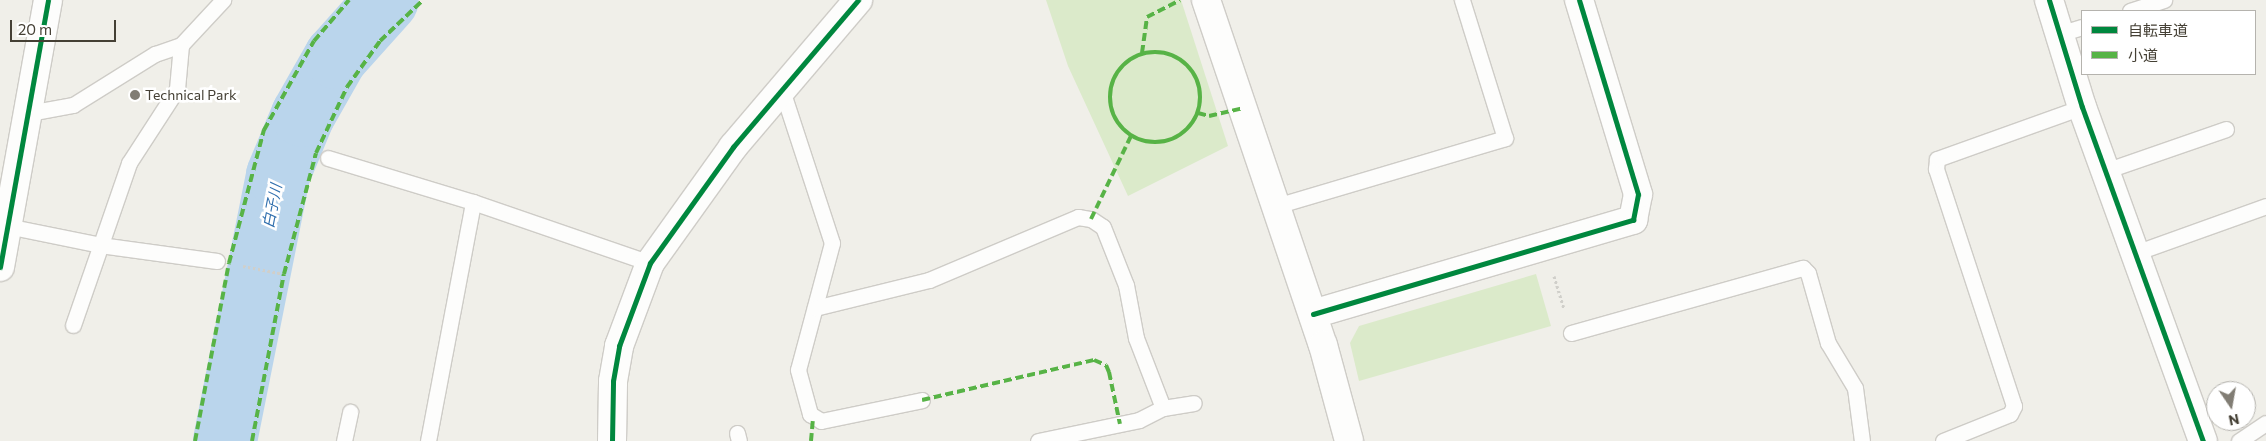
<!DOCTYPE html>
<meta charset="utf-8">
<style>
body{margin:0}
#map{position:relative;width:2266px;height:441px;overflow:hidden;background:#f0efe9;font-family:Commissioner,"Noto Sans JP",sans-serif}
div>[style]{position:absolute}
.green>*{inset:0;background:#dbeaca}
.river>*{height:64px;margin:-32px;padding:0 32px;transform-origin:32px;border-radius:32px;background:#bad5ec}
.path>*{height:3px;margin-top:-1.5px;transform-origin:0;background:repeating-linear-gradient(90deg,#d0cfca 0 2.5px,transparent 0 5px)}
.roads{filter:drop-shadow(1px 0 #ceccc7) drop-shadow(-1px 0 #ceccc7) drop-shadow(0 1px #ceccc7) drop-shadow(0 -1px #ceccc7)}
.service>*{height:15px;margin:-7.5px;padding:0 7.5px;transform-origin:7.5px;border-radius:7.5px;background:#fdfdfc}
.minor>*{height:28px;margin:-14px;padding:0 14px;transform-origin:14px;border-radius:14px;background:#fdfdfc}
.tertiary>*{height:28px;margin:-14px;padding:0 14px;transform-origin:14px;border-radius:14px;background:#fdfdfc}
.quiet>*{height:4px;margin-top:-2px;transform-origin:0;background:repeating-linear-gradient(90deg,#57b346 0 8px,transparent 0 12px)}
.quiet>.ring{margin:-2px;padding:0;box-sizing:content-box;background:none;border:4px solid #57b346;border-radius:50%}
.cycleway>*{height:5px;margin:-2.5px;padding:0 2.5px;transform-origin:2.5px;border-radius:2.5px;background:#00873e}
.dots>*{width:14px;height:14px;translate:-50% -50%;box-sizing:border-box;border:2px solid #fff;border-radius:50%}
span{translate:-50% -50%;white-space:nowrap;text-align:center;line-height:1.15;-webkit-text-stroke:5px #fff;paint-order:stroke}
.poi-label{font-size:14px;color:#454035}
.left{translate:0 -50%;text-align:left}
.water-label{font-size:15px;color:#3170ae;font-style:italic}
.legend{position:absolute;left:2081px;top:10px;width:175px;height:65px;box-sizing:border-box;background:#fff;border:1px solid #b5b3ae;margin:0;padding:6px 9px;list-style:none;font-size:15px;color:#454035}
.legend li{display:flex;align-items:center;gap:10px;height:25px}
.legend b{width:25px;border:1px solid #b5b3ae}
.north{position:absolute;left:2206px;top:381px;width:50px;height:50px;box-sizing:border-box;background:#fff;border:1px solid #b5b3ae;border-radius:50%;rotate:168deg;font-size:14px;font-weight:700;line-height:20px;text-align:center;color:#454035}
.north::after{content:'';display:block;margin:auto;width:18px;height:22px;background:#817d74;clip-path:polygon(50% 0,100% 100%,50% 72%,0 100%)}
.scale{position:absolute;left:10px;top:20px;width:106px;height:22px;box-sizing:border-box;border:2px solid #454035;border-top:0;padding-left:6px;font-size:15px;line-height:18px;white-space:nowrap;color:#454035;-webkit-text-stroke:4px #fff;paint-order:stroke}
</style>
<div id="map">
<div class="green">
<i style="clip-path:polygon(1046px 0,1181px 0,1228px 146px,1128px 196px,1068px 66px)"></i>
<i style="clip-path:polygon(1536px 274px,1551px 326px,1359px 381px,1350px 343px,1359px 326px)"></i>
</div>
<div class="river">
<i style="left:225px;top:441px;width:271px;rotate:-78.7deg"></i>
<i style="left:278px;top:175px;width:65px;rotate:-67.4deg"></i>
<i style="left:303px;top:115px;width:67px;rotate:-60.4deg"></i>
<i style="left:336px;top:57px;width:76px;rotate:-48.2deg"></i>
</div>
<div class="path">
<i style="left:243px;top:266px;width:42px;rotate:11deg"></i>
<i style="left:1554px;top:276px;width:34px;rotate:73deg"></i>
</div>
<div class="roads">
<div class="service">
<i style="left:2130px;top:11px;width:36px;rotate:-18deg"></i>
<i style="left:2059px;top:34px;width:24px;rotate:-17deg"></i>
<i style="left:781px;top:87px;width:164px;rotate:71.9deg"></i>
<i style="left:832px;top:243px;width:131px;rotate:105deg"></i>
<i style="left:798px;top:370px;width:46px;rotate:74.7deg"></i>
<i style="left:810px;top:414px;width:13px;rotate:32deg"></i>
<i style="left:821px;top:421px;width:103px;rotate:-11.7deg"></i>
<i style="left:29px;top:113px;width:45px;rotate:-10.3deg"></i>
<i style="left:73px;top:105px;width:97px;rotate:-31.9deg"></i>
<i style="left:155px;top:54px;width:28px;rotate:-19deg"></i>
<i style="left:181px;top:45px;width:62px;rotate:-47deg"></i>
<i style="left:328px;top:158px;width:152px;rotate:16.9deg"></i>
<i style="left:473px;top:202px;width:187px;rotate:19deg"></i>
<i style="left:2105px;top:171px;width:128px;rotate:-19.1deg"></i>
<i style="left:1276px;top:206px;width:239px;rotate:-16.5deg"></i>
<i style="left:1505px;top:138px;width:145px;rotate:-107.3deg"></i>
<i style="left:7px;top:226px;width:95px;rotate:11.5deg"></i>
<i style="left:100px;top:245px;width:118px;rotate:7.8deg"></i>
<i style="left:2135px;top:253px;width:139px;rotate:-19.7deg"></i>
<i style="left:815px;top:308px;width:117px;rotate:-13.8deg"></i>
<i style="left:929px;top:280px;width:162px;rotate:-22.9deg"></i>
<i style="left:1078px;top:217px;width:13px;rotate:9deg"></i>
<i style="left:1091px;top:219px;width:14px;rotate:34deg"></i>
<i style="left:1103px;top:227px;width:62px;rotate:68.4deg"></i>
<i style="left:1126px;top:285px;width:54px;rotate:79.3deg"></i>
<i style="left:1136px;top:338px;width:75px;rotate:68.9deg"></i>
<i style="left:73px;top:325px;width:171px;rotate:-70.9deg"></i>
<i style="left:129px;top:163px;width:88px;rotate:-57deg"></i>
<i style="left:177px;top:89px;width:44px;rotate:-84.8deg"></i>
<i style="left:1571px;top:333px;width:241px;rotate:-15.7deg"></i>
<i style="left:1803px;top:268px;width:7px;rotate:45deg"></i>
<i style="left:1808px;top:273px;width:73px;rotate:74.1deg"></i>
<i style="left:1828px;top:343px;width:52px;rotate:59deg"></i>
<i style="left:1855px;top:388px;width:53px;rotate:82.5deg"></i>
<i style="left:737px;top:433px;width:8px;rotate:76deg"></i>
<i style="left:344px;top:441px;width:30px;rotate:-78deg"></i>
<i style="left:428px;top:441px;width:243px;rotate:-79.3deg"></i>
<i style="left:1038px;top:441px;width:103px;rotate:-11.7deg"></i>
<i style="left:1139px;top:420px;width:27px;rotate:-27deg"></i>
<i style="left:1163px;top:408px;width:31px;rotate:-9deg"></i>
<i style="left:1943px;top:441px;width:72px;rotate:-21.9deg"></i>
<i style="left:2010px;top:414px;width:9px;rotate:-63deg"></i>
<i style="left:2014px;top:406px;width:250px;rotate:-108.2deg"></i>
<i style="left:1936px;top:169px;width:10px;rotate:-84deg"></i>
<i style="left:1937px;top:159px;width:154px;rotate:-19.7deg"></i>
<i style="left:2239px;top:441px;width:32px;rotate:-34deg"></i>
</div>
<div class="minor">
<i style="left:1206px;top:0;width:364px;rotate:71.3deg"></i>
<i style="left:1323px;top:345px;width:99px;rotate:74.8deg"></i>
<i style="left:2049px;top:0;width:112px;rotate:72.9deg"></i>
<i style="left:2082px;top:107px;width:355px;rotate:70.1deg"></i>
<i style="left:1313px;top:314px;width:334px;rotate:-16.4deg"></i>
<i style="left:1633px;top:220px;width:26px;rotate:-79deg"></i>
<i style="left:1638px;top:194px;width:203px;rotate:-106.9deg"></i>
<i style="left:612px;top:441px;width:60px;rotate:-89deg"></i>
<i style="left:613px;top:381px;width:36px;rotate:-80deg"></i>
<i style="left:619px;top:346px;width:89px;rotate:-69.5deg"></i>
<i style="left:650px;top:263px;width:143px;rotate:-54.4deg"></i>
<i style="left:733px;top:147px;width:193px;rotate:-49.6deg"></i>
</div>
<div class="tertiary">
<i style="left:0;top:267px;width:271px;rotate:-79.8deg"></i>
</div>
</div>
<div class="quiet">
<i class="ring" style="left:1110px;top:52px;width:86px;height:86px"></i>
<i style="left:1142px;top:53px;width:36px;rotate:-82deg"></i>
<i style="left:1147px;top:17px;width:37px;rotate:-27deg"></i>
<i style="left:1198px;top:113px;width:11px;rotate:15deg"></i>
<i style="left:1209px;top:116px;width:35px;rotate:-13deg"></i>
<i style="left:1091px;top:219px;width:92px;rotate:-64.3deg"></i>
<i style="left:922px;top:400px;width:177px;rotate:-13.1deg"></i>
<i style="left:1094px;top:360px;width:13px;rotate:23deg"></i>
<i style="left:1106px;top:365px;width:8px;rotate:67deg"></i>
<i style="left:1109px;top:372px;width:53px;rotate:78.1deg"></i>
<i style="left:195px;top:441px;width:181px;rotate:-79.2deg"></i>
<i style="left:229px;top:263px;width:138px;rotate:-75.3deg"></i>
<i style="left:264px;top:130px;width:102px;rotate:-60.7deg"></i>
<i style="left:314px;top:41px;width:54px;rotate:-49.5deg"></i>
<i style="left:252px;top:441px;width:170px;rotate:-79.2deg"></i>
<i style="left:284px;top:274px;width:125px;rotate:-75.2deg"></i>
<i style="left:316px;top:153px;width:73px;rotate:-64.8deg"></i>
<i style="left:347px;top:87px;width:57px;rotate:-54.3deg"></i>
<i style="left:380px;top:41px;width:59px;rotate:-43.6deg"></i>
<i style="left:811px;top:441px;width:22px;rotate:-85deg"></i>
</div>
<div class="cycleway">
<i style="left:2049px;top:0;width:112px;rotate:72.9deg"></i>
<i style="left:2082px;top:107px;width:355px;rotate:70.1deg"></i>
<i style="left:0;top:267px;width:271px;rotate:-79.8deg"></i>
<i style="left:1313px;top:314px;width:334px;rotate:-16.4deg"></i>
<i style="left:1633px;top:220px;width:26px;rotate:-79deg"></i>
<i style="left:1638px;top:194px;width:203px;rotate:-106.9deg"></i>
<i style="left:612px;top:441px;width:60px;rotate:-89deg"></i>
<i style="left:613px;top:381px;width:36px;rotate:-80deg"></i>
<i style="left:619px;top:346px;width:89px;rotate:-69.5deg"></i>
<i style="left:650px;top:263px;width:143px;rotate:-54.4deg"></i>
<i style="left:733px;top:147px;width:193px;rotate:-49.6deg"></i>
</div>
<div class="dots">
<i style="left:135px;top:95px;background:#817d74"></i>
</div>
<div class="poi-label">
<span class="left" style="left:145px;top:95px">Technical Park</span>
</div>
<div class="water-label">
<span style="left:272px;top:206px;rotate:-79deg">白子川</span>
</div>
<ul class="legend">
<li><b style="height:6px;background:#00873e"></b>自転車道</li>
<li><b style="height:6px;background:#57b346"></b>小道</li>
</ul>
<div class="north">N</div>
<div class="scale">20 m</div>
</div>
